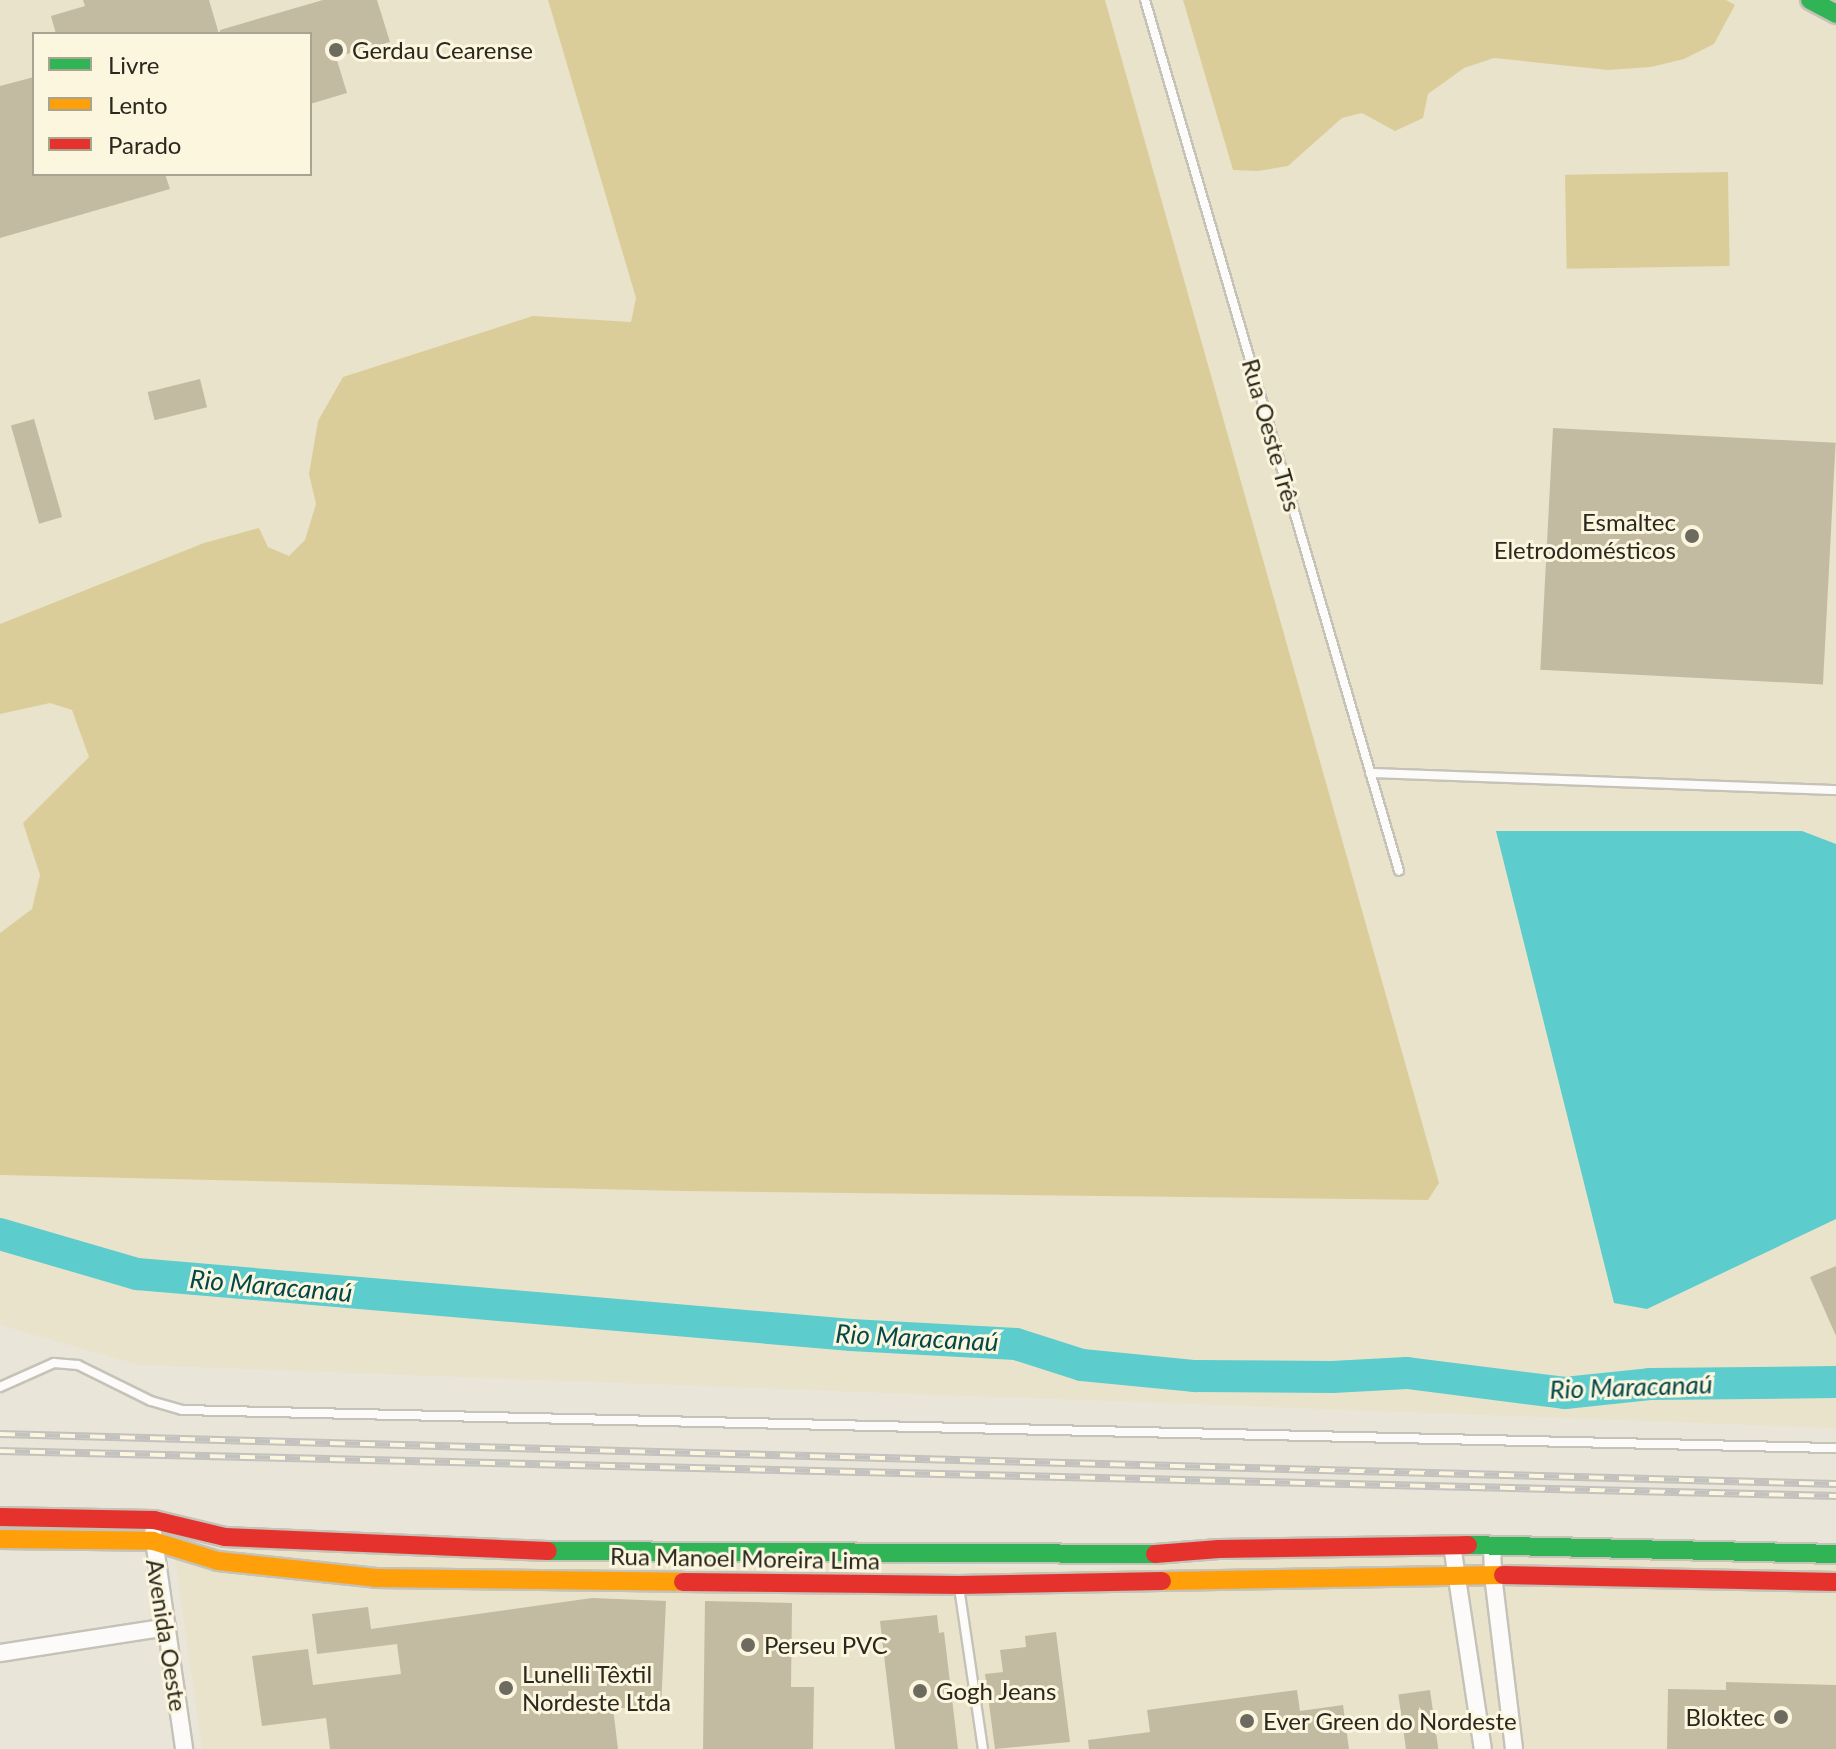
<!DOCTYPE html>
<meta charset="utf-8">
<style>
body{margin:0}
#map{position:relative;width:1836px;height:1749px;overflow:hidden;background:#e9e5d8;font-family:Lato,sans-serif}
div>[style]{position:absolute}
.built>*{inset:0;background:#e9e3cc}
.green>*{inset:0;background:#dbcd9a;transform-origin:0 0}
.water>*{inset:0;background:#5ccccd}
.river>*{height:32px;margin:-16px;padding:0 16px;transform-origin:16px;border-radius:16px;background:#5ccccd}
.building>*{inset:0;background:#c2bba2;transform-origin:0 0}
.roads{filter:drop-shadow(2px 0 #c5c2b8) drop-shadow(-2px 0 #c5c2b8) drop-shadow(0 2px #c5c2b8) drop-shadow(0 -2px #c5c2b8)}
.lane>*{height:8px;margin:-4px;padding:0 4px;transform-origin:4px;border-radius:4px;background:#fcfbf9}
.street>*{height:16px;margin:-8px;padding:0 8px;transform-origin:8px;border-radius:8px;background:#fcfbf9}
.fast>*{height:18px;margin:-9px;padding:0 9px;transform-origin:9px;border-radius:9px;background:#30b455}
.slow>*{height:18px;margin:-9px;padding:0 9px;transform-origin:9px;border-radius:9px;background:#ff9f0a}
.jam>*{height:18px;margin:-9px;padding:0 9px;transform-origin:9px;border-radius:9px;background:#e5322d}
.rail>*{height:8px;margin-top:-4px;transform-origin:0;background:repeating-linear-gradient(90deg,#fcf6df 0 15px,#c3c2be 0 30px);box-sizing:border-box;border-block:2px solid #c3c2be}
.dots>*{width:22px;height:22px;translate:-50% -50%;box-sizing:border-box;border:4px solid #fcf6df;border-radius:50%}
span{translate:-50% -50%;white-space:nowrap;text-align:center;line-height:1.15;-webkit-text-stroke:6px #fcf6df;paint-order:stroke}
.poi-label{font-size:24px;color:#2a281f}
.left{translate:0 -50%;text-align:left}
.right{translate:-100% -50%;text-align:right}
.street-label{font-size:24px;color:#2a281f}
.water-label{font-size:26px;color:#04484a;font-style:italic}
.legend{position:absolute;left:32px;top:32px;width:280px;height:144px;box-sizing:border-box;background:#fcf6df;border:2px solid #a8a492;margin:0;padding:10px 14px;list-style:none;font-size:24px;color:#2a281f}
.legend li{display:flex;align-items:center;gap:16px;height:40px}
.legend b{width:40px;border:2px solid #a8a492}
</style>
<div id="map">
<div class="built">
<i style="clip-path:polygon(evenodd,0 0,1836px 0,1836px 1428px,139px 1365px,0 1325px,0 0,34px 34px,310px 34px,310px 174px,34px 174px,34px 34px)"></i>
<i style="clip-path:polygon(173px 1544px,1077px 1570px,1303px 1557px,1524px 1552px,1836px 1561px,1836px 1749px,202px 1749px)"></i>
</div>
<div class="green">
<i style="clip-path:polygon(548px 0,1105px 0,1439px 1183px,1428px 1200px,683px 1191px,0 1175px,0 933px,32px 909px,40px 875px,23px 823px,89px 757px,72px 710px,50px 703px,0 714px,0 624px,204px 543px,259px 528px,268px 547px,289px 556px,305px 540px,316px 504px,309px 474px,318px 421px,343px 377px,533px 316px,631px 322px,636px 298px)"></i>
<i style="clip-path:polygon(1183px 0,1726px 0,1735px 5px,1714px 44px,1684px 59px,1651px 67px,1608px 70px,1494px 58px,1464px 68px,1428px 94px,1423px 118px,1395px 131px,1362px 113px,1342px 118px,1288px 166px,1258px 171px,1233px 170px)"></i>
<i style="left:1728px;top:172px;width:94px;height:163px;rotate:89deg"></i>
</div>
<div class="water">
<i style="clip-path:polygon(1496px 831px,1802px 831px,1836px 844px,1836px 1219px,1647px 1309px,1614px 1303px)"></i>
</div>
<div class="river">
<i style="left:0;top:1234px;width:143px;rotate:16.3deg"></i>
<i style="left:137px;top:1274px;width:717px;rotate:4.88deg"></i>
<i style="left:851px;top:1335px;width:165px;rotate:3.1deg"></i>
<i style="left:1016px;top:1344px;width:69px;rotate:17.7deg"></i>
<i style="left:1082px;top:1365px;width:114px;rotate:5.6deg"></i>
<i style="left:1195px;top:1376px;width:137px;rotate:0.4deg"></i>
<i style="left:1332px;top:1377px;width:75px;rotate:-3.1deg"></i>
<i style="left:1407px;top:1373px;width:159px;rotate:7.2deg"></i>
<i style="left:1565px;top:1393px;width:85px;rotate:-6deg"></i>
<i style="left:1650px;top:1384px;width:186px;rotate:-0.6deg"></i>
</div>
<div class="building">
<i style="clip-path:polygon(83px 0,209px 0,219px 34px,56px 34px,51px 16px,85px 6px)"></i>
<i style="clip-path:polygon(323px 0,377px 0,390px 42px,336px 57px,347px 93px,310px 104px,310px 34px,220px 34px,220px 30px)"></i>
<i style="clip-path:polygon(34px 77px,34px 174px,165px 174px,170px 189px,0 238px,0 86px)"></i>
<i style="left:200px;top:379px;width:29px;height:54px;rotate:76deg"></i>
<i style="left:34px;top:419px;width:102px;height:24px;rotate:74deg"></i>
<i style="left:1553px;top:428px;width:283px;height:242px;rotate:3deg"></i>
<i style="clip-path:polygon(1836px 1266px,1836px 1336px,1810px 1277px)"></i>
<i style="clip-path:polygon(592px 1598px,666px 1601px,661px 1708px,613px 1708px,618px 1749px,330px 1749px,326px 1718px,262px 1726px,252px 1656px,308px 1649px,313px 1685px,401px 1674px,397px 1644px,317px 1654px,312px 1614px,368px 1607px,371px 1629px)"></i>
<i style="clip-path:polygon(705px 1601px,792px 1603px,791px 1687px,814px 1687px,813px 1749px,703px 1749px)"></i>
<i style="clip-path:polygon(937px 1615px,939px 1633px,944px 1632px,958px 1749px,895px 1749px,880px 1621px)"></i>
<i style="clip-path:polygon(1056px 1632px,1070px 1742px,995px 1749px,985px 1674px,1003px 1672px,1000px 1650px,1026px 1647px,1025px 1636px)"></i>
<i style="clip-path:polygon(1726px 1682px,1836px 1685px,1836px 1749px,1667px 1749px,1668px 1689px,1726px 1690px)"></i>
<i style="clip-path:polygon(1297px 1690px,1300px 1711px,1343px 1705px,1349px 1749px,1089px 1749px,1088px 1740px,1150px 1732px,1147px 1710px)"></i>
<i style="left:1430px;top:1690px;width:60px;height:32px;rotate:82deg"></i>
</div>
<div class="roads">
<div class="lane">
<i style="left:1145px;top:0;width:907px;rotate:73.74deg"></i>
<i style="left:1370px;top:773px;width:466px;rotate:2.1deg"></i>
<i style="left:0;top:1387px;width:59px;rotate:-24deg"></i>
<i style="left:54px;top:1363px;width:24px;rotate:5deg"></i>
<i style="left:78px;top:1365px;width:81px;rotate:26.3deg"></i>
<i style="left:151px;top:1401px;width:32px;rotate:16deg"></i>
<i style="left:182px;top:1410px;width:1654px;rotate:1.32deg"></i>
<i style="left:959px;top:1587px;width:164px;rotate:81.6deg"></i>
</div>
<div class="street">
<i style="left:153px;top:1533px;width:218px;rotate:81.8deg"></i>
<i style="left:1452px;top:1545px;width:206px;rotate:81.4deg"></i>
<i style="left:1492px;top:1545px;width:30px;rotate:88deg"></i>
<i style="left:1493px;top:1575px;width:175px;rotate:83.1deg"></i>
<i style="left:0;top:1653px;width:169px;rotate:-8.8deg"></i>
</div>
<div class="fast">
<i style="left:1810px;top:0;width:30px;rotate:28deg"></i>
<i style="left:1468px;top:1545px;width:368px;rotate:1.4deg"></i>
<i style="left:548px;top:1551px;width:607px;rotate:0.28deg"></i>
</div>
<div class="slow">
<i style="left:0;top:1539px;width:153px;rotate:0.7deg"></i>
<i style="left:153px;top:1541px;width:68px;rotate:17.1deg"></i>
<i style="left:218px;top:1561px;width:159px;rotate:6.1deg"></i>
<i style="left:376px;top:1578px;width:307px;rotate:0.7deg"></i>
<i style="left:1162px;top:1581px;width:341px;rotate:-1deg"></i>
</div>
<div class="jam">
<i style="left:0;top:1517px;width:154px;rotate:1.1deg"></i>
<i style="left:154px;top:1520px;width:73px;rotate:13.5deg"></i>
<i style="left:225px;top:1537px;width:323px;rotate:2.5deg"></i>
<i style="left:1155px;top:1554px;width:64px;rotate:-4.5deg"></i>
<i style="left:1219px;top:1549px;width:249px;rotate:-0.9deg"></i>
<i style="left:1503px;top:1575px;width:333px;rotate:1.2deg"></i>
<i style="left:683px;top:1582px;width:276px;rotate:0.6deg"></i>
<i style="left:959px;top:1585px;width:203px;rotate:-1.1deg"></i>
</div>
</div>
<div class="rail">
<i style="left:0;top:1434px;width:1837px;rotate:1.56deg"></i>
<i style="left:0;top:1451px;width:1837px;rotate:1.4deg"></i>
</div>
<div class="dots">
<i style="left:336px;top:50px;background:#6d6a60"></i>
<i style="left:1692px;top:536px;background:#6d6a60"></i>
<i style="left:748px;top:1645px;background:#6d6a60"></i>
<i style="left:506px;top:1688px;background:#6d6a60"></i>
<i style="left:920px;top:1691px;background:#6d6a60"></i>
<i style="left:1781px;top:1717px;background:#6d6a60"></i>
<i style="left:1247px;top:1721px;background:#6d6a60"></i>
</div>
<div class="poi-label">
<span class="left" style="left:352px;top:50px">Gerdau Cearense</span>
<span class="right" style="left:1676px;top:536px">Esmaltec<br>Eletrodomésticos</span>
<span class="left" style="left:764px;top:1645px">Perseu PVC</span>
<span class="left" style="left:522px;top:1688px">Lunelli Têxtil<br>Nordeste Ltda</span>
<span class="left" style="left:936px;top:1691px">Gogh Jeans</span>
<span class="right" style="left:1765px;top:1717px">Bloktec</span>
<span class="left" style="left:1263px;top:1721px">Ever Green do Nordeste</span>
</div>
<div class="street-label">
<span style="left:1272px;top:435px;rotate:74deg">Rua Oeste Três</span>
<span style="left:745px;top:1558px;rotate:1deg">Rua Manoel Moreira Lima</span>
<span style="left:167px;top:1635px;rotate:81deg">Avenida Oeste</span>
</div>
<div class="water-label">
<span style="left:271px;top:1286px;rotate:5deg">Rio Maracanaú</span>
<span style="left:917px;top:1338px;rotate:3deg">Rio Maracanaú</span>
<span style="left:1631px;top:1387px;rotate:-2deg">Rio Maracanaú</span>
</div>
<ul class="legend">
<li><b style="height:10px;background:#30b455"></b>Livre</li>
<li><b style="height:10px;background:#ff9f0a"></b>Lento</li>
<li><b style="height:10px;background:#e5322d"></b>Parado</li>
</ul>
</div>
